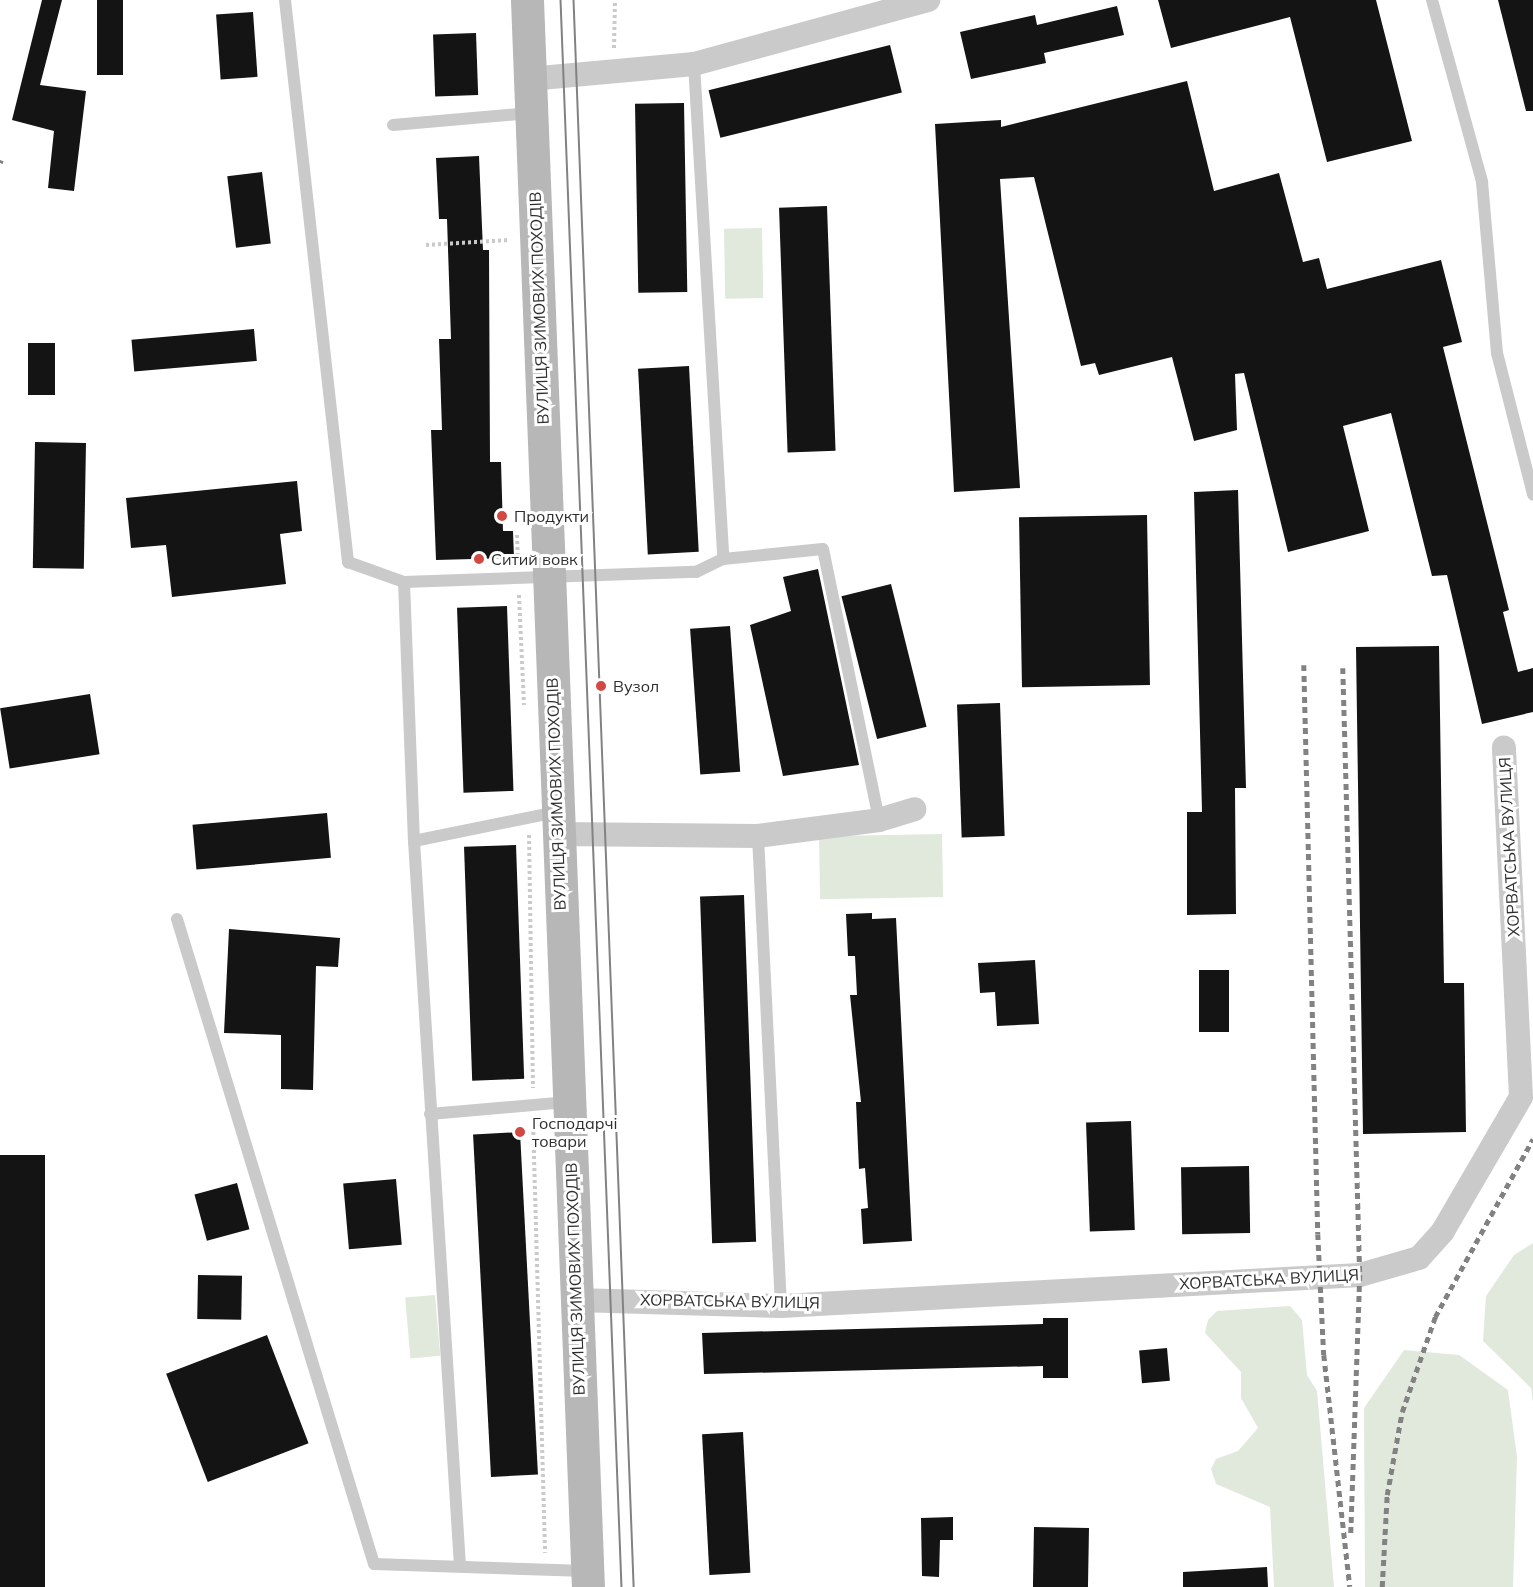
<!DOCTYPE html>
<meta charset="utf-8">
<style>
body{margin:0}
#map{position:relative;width:1533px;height:1587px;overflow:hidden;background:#fff;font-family:Mulish,sans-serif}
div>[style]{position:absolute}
.green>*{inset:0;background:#e1e9dc;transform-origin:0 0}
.building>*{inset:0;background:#141414;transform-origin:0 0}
.path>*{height:4px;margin-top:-2px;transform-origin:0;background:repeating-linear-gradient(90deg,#cacaca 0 3px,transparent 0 6px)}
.service>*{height:12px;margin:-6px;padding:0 6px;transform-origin:6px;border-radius:6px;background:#cacaca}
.minor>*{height:24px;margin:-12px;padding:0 12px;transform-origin:12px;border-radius:12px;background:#cacaca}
.secondary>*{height:33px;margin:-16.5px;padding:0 16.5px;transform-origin:16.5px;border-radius:16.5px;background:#b7b7b7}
.tram>*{height:1.5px;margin:-0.75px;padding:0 0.75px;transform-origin:0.75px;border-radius:0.75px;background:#828282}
.rail>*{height:4.5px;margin-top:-2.25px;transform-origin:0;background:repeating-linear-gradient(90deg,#828282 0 6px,transparent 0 10.5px)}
.dots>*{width:16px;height:16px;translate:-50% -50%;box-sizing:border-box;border:3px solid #fff;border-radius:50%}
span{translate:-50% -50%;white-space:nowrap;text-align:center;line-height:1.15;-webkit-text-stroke:6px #fff;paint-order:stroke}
.street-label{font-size:16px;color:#2d2d2d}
.poi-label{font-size:16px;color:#2d2d2d}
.left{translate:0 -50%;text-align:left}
</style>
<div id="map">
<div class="green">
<i style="left:762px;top:228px;width:70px;height:38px;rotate:89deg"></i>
<i style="left:942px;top:834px;width:63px;height:123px;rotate:89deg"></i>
<i style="clip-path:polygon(1533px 1243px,1533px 1402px,1531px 1388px,1483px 1341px,1486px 1296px,1514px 1255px)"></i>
<i style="left:435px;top:1295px;width:61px;height:30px;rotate:85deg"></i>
<i style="clip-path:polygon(1290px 1306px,1302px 1320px,1307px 1375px,1317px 1391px,1334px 1587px,1274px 1587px,1270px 1507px,1216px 1484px,1211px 1469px,1216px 1459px,1238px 1451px,1258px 1428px,1241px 1398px,1241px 1372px,1205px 1333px,1208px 1320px,1217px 1311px)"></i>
<i style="clip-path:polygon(1404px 1350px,1459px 1355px,1508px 1390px,1517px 1457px,1513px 1587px,1365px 1587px,1364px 1408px)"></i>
</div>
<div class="building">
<i style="clip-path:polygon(42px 0,62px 0,40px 85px,86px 91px,74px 191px,48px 188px,54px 131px,12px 120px)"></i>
<i style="left:97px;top:0;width:26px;height:75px"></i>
<i style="clip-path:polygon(1158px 0,1376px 0,1412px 141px,1327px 162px,1290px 17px,1171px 48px)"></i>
<i style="clip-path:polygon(1498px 0,1533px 0,1533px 111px,1526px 111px)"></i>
<i style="clip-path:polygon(1117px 6px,1124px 35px,1044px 53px,1046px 63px,971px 79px,960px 32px,1035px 15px,1037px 25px)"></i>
<i style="left:253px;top:12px;width:65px;height:37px;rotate:86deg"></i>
<i style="left:476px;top:33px;width:62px;height:43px;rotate:88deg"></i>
<i style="left:890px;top:45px;width:49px;height:187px;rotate:76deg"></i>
<i style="clip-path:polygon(1187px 81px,1214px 191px,1279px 173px,1303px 262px,1319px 258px,1327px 289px,1441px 260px,1462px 342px,1443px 347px,1509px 610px,1503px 612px,1518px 672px,1533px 668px,1533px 712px,1482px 724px,1447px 575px,1432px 576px,1391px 413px,1343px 426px,1369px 531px,1288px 552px,1244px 373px,1235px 374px,1237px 430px,1194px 441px,1172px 357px,1099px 375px,1095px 363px,1081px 366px,1034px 177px,1000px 179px,1020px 488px,954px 492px,935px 124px,1001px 120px,1001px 127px)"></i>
<i style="left:684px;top:103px;width:189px;height:49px;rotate:89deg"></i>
<i style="clip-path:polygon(479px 156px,483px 250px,489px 250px,490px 462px,501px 462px,503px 531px,513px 531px,514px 558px,436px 560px,431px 430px,442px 430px,439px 339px,451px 339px,447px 219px,439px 219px,436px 158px)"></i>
<i style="left:262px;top:172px;width:72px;height:35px;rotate:83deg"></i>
<i style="left:827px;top:206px;width:245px;height:48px;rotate:88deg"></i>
<i style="left:254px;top:329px;width:32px;height:123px;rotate:85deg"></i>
<i style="left:28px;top:343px;width:27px;height:52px"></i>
<i style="left:689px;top:366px;width:186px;height:51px;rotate:87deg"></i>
<i style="left:35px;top:442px;width:51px;height:126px;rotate:1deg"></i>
<i style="clip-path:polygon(297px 481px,302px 531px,280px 534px,286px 584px,172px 597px,166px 545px,131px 548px,126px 498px)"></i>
<i style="clip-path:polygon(1238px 490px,1246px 788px,1235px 788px,1236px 914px,1187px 915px,1187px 812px,1202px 812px,1194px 492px)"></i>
<i style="left:1147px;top:515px;width:170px;height:128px;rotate:89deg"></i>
<i style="clip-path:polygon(818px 569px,859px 765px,783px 776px,750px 625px,791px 611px,783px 577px)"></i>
<i style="left:891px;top:584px;width:147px;height:51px;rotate:76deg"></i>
<i style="left:507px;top:606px;width:185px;height:50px;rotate:88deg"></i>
<i style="left:730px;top:626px;width:146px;height:40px;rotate:86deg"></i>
<i style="clip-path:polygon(1439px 646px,1444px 983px,1464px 983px,1466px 1132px,1363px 1134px,1356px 647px)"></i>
<i style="left:90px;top:694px;width:61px;height:91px;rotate:81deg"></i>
<i style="left:1000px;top:703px;width:133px;height:43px;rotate:88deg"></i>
<i style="left:327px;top:813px;width:45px;height:135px;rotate:85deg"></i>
<i style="left:516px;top:845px;width:234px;height:52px;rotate:88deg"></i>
<i style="left:744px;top:895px;width:347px;height:44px;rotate:88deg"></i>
<i style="clip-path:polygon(872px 913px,872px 919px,896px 918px,912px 1241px,863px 1244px,861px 1209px,868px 1208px,865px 1168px,859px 1169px,856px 1102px,861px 1102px,850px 995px,857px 995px,855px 956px,848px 956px,846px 914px)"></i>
<i style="clip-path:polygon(229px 929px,340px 938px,338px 967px,316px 966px,313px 1090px,281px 1089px,281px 1035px,224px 1033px)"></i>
<i style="clip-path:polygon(1035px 960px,1039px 1024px,997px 1026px,995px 992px,980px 993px,978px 963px)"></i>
<i style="left:1229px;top:970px;width:62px;height:30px;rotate:90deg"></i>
<i style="left:1131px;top:1121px;width:109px;height:45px;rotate:88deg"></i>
<i style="left:520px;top:1132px;width:343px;height:47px;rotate:87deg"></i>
<i style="left:45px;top:1155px;width:432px;height:45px;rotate:90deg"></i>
<i style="left:1249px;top:1166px;width:67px;height:68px;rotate:89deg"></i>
<i style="left:396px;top:1179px;width:66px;height:53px;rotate:85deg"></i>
<i style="left:237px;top:1183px;width:48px;height:44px;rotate:75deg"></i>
<i style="left:198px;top:1275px;width:44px;height:44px;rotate:1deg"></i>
<i style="clip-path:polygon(1043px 1318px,1068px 1318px,1068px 1378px,1043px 1378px,1043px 1366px,704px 1374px,702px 1333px,1043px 1324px)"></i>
<i style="left:267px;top:1335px;width:116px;height:108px;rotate:69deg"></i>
<i style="left:1167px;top:1348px;width:33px;height:28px;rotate:85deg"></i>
<i style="left:743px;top:1432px;width:141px;height:41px;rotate:87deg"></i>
<i style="clip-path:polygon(953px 1517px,953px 1540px,940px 1540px,939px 1577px,922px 1576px,921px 1518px)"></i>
<i style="left:1034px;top:1527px;width:55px;height:60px;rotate:1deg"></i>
<i style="clip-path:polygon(1267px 1567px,1268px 1587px,1183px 1587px,1183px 1572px)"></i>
</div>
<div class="path">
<i style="left:614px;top:48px;width:48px;rotate:-88.8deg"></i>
<i style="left:426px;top:245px;width:83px;rotate:-3.4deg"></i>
<i style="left:517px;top:535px;width:26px;rotate:88deg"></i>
<i style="left:519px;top:595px;width:110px;rotate:87.4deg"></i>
<i style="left:529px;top:835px;width:253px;rotate:89.1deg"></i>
<i style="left:533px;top:1120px;width:433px;rotate:88.4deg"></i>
</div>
<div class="service">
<i style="left:285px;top:0;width:566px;rotate:83.6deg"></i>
<i style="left:348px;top:562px;width:59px;rotate:19.7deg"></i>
<i style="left:404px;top:582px;width:259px;rotate:87.8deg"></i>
<i style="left:414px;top:841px;width:727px;rotate:86.37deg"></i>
<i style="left:1432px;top:0;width:189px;rotate:74.6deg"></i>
<i style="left:1482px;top:182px;width:172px;rotate:85deg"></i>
<i style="left:1497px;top:353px;width:146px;rotate:75.7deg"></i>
<i style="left:694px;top:64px;width:496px;rotate:86.6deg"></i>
<i style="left:723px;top:559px;width:100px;rotate:-5.7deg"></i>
<i style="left:823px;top:549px;width:277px;rotate:78.3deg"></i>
<i style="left:393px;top:125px;width:138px;rotate:-5deg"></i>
<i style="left:404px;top:582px;width:292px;rotate:-2deg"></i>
<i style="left:696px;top:572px;width:30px;rotate:-26deg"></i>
<i style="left:758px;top:836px;width:471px;rotate:87.2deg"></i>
<i style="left:414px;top:841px;width:146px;rotate:-11.5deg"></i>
<i style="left:177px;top:919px;width:674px;rotate:73.02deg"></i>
<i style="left:374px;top:1564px;width:212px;rotate:1.9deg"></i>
<i style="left:430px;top:1114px;width:139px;rotate:-5deg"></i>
</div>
<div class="minor">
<i style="left:529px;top:79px;width:166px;rotate:-5.2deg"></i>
<i style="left:694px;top:64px;width:243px;rotate:-15.3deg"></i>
<i style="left:557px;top:834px;width:201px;rotate:0.6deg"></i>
<i style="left:758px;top:836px;width:122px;rotate:-7.5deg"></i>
<i style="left:879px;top:820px;width:37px;rotate:-17deg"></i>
<i style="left:576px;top:1300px;width:205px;rotate:1.7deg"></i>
<i style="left:781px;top:1306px;width:580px;rotate:-3.06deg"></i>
<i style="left:1360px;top:1275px;width:61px;rotate:-16.1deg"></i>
<i style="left:1419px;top:1258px;width:36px;rotate:-48deg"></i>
<i style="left:1443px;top:1231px;width:155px;rotate:-59.8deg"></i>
<i style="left:1521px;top:1097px;width:350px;rotate:-92.8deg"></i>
</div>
<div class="secondary">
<i style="left:527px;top:0;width:1588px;rotate:87.8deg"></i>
</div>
<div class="tram">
<i style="left:561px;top:0;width:1588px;rotate:87.8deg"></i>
<i style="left:574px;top:0;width:1588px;rotate:87.83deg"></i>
</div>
<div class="rail">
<i style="left:0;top:163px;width:3px;rotate:-72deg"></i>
<i style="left:1304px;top:665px;width:569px;rotate:88.59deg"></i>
<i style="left:1318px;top:1234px;width:121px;rotate:87.2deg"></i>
<i style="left:1324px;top:1355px;width:233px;rotate:83.6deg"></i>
<i style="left:1343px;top:668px;width:607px;rotate:88.4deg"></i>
<i style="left:1360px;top:1275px;width:261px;rotate:92deg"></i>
<i style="left:1382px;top:1587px;width:92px;rotate:-86.9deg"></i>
<i style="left:1387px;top:1495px;width:84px;rotate:-79.8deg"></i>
<i style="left:1402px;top:1412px;width:101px;rotate:-70.8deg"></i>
<i style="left:1435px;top:1317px;width:203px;rotate:-61.2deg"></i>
</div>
<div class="dots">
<i style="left:502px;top:516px;background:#d14942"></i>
<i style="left:479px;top:559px;background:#d14942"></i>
<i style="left:601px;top:686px;background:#d14942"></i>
<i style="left:520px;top:1132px;background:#d14942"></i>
</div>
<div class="street-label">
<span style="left:539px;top:308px;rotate:-92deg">ВУЛИЦЯ ЗИМОВИХ ПОХОДІВ</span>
<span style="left:556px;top:794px;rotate:-92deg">ВУЛИЦЯ ЗИМОВИХ ПОХОДІВ</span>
<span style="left:1509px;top:847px;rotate:-93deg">ХОРВАТСЬКА ВУЛИЦЯ</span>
<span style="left:575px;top:1279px;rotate:-92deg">ВУЛИЦЯ ЗИМОВИХ ПОХОДІВ</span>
<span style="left:1269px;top:1279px;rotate:-3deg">ХОРВАТСЬКА ВУЛИЦЯ</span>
<span style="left:730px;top:1301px;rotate:1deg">ХОРВАТСЬКА ВУЛИЦЯ</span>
</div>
<div class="poi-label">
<span class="left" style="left:514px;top:516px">Продукти</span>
<span class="left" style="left:491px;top:559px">Ситий вовк</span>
<span class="left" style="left:613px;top:686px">Вузол</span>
<span class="left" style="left:532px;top:1132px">Господарчі<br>товари</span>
</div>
</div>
